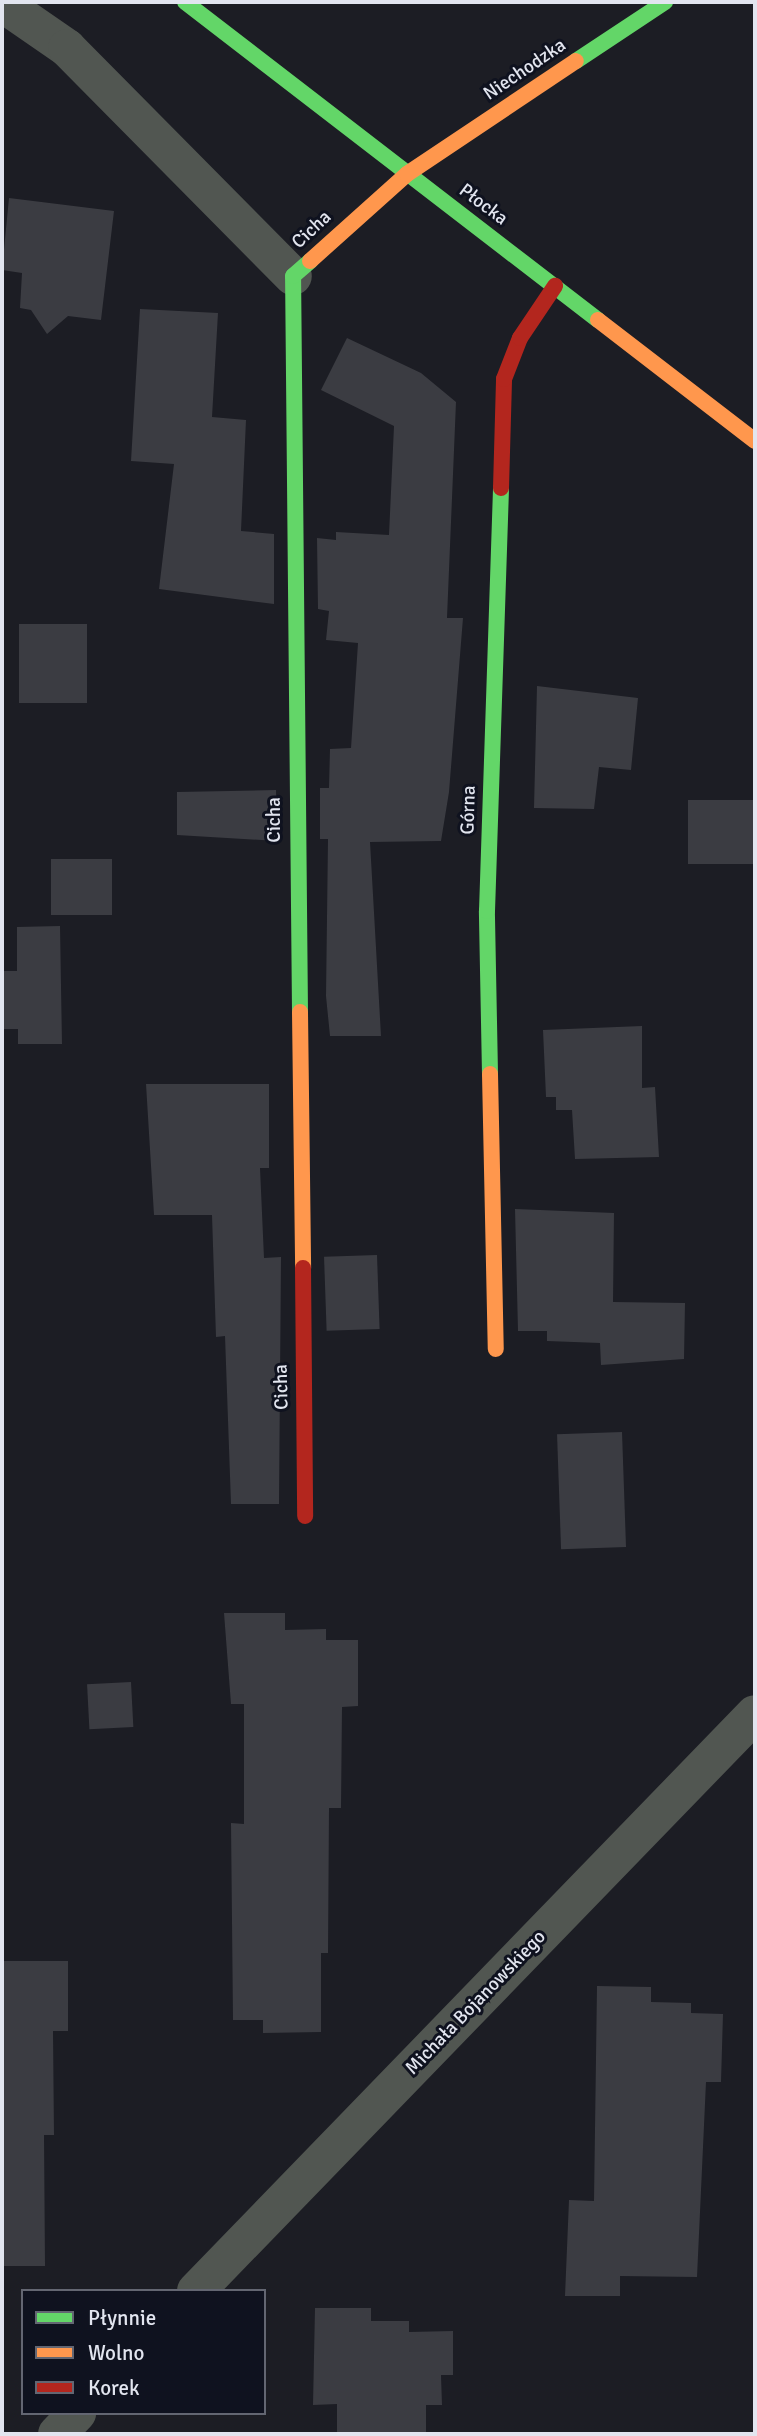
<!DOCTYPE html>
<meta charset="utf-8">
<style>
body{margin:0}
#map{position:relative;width:757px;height:2436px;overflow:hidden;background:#1c1d24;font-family:Signika,sans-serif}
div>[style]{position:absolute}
.building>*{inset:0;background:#3b3c42;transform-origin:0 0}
.street>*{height:38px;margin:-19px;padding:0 19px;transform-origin:19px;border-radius:19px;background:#515651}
.fast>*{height:16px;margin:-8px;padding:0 8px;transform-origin:8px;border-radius:8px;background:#63d668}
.slow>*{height:16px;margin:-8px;padding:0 8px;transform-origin:8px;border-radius:8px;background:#ff974d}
.jam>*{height:16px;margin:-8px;padding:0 8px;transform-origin:8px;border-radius:8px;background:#b3261e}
span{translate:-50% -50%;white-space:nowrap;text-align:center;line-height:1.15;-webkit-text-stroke:6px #0f121f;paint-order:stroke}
.street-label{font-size:19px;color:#e2e5ef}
.frame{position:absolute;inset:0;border:4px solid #e2e5ef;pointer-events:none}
.legend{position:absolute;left:21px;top:2289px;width:245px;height:126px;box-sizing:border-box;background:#0f121f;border:2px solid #636672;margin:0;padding:9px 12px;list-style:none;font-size:21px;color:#e2e5ef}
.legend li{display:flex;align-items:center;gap:14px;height:35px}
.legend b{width:35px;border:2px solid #636672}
</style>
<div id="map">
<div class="building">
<i style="clip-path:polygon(9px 198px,114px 211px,101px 320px,68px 316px,47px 334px,31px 310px,20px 308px,22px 273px,2px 270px)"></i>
<i style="clip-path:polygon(140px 309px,218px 313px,212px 417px,246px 420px,241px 531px,274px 534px,274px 604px,159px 589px,174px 464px,131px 461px)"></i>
<i style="clip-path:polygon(347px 338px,421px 373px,456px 402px,447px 618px,463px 618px,449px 792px,441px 841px,370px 842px,381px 1036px,330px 1036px,326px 996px,328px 839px,320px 839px,320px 788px,329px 788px,330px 749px,351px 748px,358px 643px,326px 640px,329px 611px,318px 609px,317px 538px,336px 540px,336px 532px,389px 535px,394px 426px,321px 390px)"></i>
<i style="left:19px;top:624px;width:68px;height:79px"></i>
<i style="clip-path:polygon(537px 686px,638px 698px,631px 770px,599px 767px,594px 809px,534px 808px)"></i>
<i style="clip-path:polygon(276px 790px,277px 841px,177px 835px,177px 792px)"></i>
<i style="left:755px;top:800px;width:64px;height:67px;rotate:90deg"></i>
<i style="left:112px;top:859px;width:56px;height:61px;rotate:90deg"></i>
<i style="clip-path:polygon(60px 926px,62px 1044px,18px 1044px,18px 1029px,2px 1029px,2px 971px,17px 971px,17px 927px)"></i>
<i style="clip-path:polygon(642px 1026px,642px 1088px,655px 1087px,659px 1157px,575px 1159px,572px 1110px,556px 1110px,556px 1097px,546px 1097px,543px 1030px)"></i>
<i style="clip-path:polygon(146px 1084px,269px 1084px,269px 1168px,260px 1168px,264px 1258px,281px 1257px,279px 1504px,231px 1504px,225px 1336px,216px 1337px,212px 1215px,154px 1215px)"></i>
<i style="clip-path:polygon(515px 1209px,614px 1213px,613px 1302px,685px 1303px,684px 1359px,601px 1365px,600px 1343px,547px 1341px,547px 1331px,518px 1331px)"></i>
<i style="left:377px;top:1255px;width:74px;height:53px;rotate:88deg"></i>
<i style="left:622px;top:1432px;width:115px;height:65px;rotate:88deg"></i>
<i style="clip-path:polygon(224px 1613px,285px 1613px,285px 1630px,326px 1629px,326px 1640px,358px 1640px,358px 1706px,342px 1707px,341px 1808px,329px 1808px,328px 1953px,321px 1953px,321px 2032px,263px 2033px,263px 2020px,233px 2020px,231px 1823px,244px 1824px,244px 1704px,231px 1704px)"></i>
<i style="left:131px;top:1682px;width:45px;height:44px;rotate:87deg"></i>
<i style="clip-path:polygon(2px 1961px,68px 1961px,68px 2031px,53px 2031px,54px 2135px,44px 2135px,45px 2266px,2px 2266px)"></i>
<i style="clip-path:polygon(597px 1986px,651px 1987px,651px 2002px,691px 2003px,691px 2013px,723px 2014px,721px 2082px,706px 2082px,697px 2277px,620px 2276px,620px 2296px,565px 2296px,569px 2200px,594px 2201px)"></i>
<i style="clip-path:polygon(315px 2308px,371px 2308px,371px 2321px,409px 2321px,409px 2332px,453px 2331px,453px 2375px,441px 2375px,442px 2405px,426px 2405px,426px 2434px,337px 2434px,337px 2404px,313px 2405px)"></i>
</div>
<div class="street">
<i style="left:2px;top:3px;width:79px;rotate:34.7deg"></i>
<i style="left:67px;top:48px;width:321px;rotate:45.3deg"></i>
<i style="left:196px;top:2291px;width:803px;rotate:-45.91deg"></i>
<i style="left:57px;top:2434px;width:29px;rotate:-46deg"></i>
</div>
<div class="fast">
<i style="left:185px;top:2px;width:521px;rotate:37.6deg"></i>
<i style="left:576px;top:61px;width:107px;rotate:-33.5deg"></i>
<i style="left:300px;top:1012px;width:736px;rotate:-90.54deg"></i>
<i style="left:293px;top:276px;width:23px;rotate:-41deg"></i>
<i style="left:490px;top:1074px;width:163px;rotate:-91.1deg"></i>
<i style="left:487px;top:911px;width:423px;rotate:-88.1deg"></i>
</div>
<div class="slow">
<i style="left:310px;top:261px;width:130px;rotate:-41.9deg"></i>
<i style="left:407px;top:174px;width:203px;rotate:-33.8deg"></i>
<i style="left:598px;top:320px;width:198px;rotate:37.6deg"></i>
<i style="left:300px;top:1012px;width:256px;rotate:89.3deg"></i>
<i style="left:490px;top:1074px;width:275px;rotate:88.8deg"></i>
</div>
<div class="jam">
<i style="left:501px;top:488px;width:109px;rotate:-88.4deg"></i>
<i style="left:504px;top:379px;width:44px;rotate:-68.7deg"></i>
<i style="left:520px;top:338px;width:63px;rotate:-56.1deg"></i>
<i style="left:303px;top:1268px;width:248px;rotate:89.5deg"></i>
</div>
<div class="street-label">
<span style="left:525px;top:70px;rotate:-34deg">Niechodzka</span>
<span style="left:483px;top:205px;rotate:37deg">Płocka</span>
<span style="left:312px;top:230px;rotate:-43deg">Cicha</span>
<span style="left:469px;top:810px;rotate:-88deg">Górna</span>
<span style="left:275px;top:820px;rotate:-90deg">Cicha</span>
<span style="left:282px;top:1387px;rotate:-91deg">Cicha</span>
<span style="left:476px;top:2003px;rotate:-46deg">Michała Bojanowskiego</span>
</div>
<div class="frame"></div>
<ul class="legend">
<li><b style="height:9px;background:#63d668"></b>Płynnie</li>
<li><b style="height:9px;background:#ff974d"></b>Wolno</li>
<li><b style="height:9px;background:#b3261e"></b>Korek</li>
</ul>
</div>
